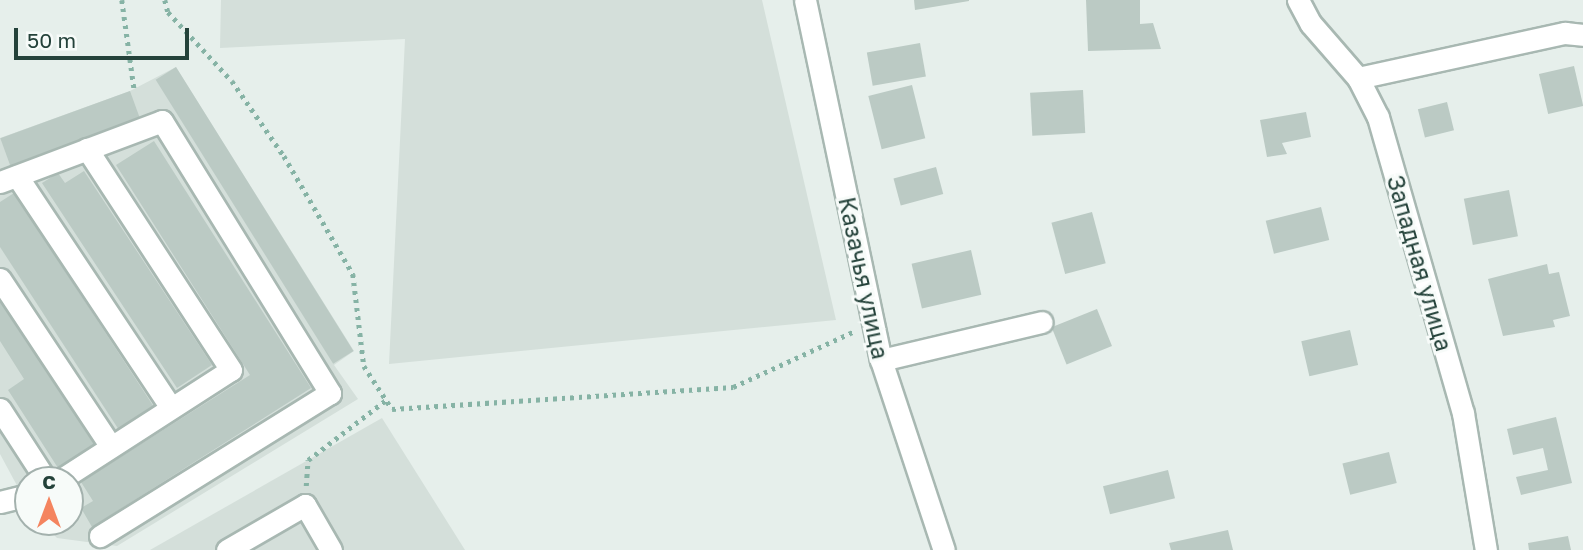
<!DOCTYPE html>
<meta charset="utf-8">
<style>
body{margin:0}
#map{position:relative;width:1583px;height:550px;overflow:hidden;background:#e6efeb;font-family:"Golos Text",sans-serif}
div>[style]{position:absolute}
.built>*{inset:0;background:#d4dfda}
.building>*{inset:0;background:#bbcac4;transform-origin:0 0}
.path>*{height:4.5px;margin-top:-2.25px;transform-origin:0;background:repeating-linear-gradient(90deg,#86b3a5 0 3.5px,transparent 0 8.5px)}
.roads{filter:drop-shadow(2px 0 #a8b8b2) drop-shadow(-2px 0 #a8b8b2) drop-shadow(0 2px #a8b8b2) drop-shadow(0 -2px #a8b8b2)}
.minor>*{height:21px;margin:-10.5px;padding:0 10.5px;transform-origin:10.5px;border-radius:10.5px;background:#fff}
span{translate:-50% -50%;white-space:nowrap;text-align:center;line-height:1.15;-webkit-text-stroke:6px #f7fbf9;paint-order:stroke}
.street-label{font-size:23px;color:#24423a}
.north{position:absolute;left:14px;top:466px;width:70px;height:70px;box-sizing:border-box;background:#f7fbf9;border:2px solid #a3b1ad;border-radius:50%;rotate:0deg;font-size:19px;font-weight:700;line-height:28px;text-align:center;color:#24423a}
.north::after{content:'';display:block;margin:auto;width:24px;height:32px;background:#f4845f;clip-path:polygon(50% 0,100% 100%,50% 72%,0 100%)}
.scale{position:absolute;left:14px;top:28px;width:175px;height:32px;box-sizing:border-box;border:4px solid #24423a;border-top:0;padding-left:9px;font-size:21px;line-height:24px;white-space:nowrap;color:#24423a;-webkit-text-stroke:5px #f7fbf9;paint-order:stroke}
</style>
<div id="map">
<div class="built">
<i style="clip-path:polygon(221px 0,762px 0,836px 320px,389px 364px,405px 39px,220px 48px)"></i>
<i style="clip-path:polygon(176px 67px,354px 351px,334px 365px,358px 399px,117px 546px,57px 538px,42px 522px,70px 522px,70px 480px,28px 480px,28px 506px,0 454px,0 138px,130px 91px)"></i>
<i style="clip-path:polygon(382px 418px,465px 550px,150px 550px)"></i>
</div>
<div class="building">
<i style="clip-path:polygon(914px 0,969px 0,969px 1px,915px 10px)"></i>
<i style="clip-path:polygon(1086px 0,1140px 0,1140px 24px,1153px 23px,1161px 49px,1088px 51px)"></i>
<i style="left:920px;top:43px;width:34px;height:54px;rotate:80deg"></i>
<i style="left:1574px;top:66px;width:41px;height:36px;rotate:77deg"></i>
<i style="left:176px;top:67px;width:335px;height:24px;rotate:58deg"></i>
<i style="left:912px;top:85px;width:55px;height:45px;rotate:76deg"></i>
<i style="left:1083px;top:90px;width:43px;height:53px;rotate:87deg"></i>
<i style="left:130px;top:91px;width:30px;height:138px;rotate:70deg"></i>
<i style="left:1447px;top:102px;width:29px;height:30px;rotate:76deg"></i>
<i style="clip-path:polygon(1306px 112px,1311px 137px,1282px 143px,1287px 154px,1267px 157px,1260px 120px)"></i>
<i style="clip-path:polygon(154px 141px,311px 388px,92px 527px,81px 508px,93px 501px,81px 482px,250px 375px,116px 165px)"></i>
<i style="left:936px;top:167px;width:28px;height:44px;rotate:75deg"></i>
<i style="clip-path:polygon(84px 171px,212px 365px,177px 388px,42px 183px,58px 173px,65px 183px)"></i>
<i style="left:1509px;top:190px;width:47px;height:46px;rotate:79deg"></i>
<i style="clip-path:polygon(14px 193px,154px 407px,119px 430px,0 247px,0 202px)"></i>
<i style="left:1321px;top:207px;width:34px;height:57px;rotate:76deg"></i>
<i style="left:1092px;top:212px;width:53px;height:42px;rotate:75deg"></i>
<i style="left:971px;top:250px;width:46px;height:61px;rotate:77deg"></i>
<i style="clip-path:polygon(1547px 264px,1549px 274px,1559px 272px,1570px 316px,1553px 320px,1555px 327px,1503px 336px,1488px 279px)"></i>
<i style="clip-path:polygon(0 299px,94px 444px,58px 468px,8px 390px,24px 379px,0 341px)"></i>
<i style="left:1097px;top:309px;width:40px;height:49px;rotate:68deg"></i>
<i style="left:1350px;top:330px;width:36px;height:50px;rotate:77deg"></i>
<i style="clip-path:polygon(1556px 417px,1572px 483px,1521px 495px,1516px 477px,1548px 470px,1543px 448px,1513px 455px,1507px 429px)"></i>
<i style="left:1389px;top:452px;width:32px;height:48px;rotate:76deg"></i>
<i style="left:1168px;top:470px;width:29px;height:67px;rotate:76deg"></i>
<i style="clip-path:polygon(1228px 530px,1233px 550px,1171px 550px,1169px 543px)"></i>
<i style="clip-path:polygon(1568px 536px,1571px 550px,1529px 550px,1528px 543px)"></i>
</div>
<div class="path">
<i style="left:122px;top:0;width:89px;rotate:82.2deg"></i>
<i style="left:165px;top:0;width:12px;rotate:76deg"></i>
<i style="left:168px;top:12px;width:94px;rotate:47.2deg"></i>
<i style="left:232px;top:81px;width:91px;rotate:55.3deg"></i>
<i style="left:284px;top:156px;width:137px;rotate:59.7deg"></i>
<i style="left:353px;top:274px;width:93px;rotate:83.2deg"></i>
<i style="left:364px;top:366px;width:51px;rotate:56.9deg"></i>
<i style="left:392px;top:409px;width:342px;rotate:-3.7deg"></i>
<i style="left:733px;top:387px;width:134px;rotate:-24.7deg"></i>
<i style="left:306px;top:486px;width:26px;rotate:-86deg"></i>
<i style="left:308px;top:460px;width:98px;rotate:-37.6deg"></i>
</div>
<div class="roads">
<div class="minor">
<i style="left:805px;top:0;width:368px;rotate:78.1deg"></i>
<i style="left:881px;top:360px;width:200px;rotate:71.7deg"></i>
<i style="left:1298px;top:0;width:27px;rotate:62deg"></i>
<i style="left:1311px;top:24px;width:72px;rotate:49deg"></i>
<i style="left:1358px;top:78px;width:44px;rotate:62.9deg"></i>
<i style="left:1378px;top:117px;width:308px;rotate:74deg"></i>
<i style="left:1463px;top:413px;width:139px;rotate:80.5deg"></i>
<i style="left:1358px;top:78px;width:212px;rotate:-12.3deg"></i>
<i style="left:1565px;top:33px;width:18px;rotate:6deg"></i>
<i style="left:17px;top:176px;width:278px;rotate:56.4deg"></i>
<i style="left:0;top:182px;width:173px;rotate:-20.6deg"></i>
<i style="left:162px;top:121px;width:320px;rotate:58.3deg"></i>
<i style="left:330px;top:393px;width:271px;rotate:148.1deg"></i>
<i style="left:0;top:279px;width:201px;rotate:56.5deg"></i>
<i style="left:881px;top:360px;width:165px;rotate:-13.3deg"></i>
<i style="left:0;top:409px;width:85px;rotate:57.1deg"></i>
<i style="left:60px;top:480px;width:203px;rotate:-32.8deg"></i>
<i style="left:231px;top:370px;width:264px;rotate:-123.1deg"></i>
<i style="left:0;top:502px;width:29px;rotate:-14deg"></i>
<i style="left:227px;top:550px;width:90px;rotate:-30deg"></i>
<i style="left:305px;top:505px;width:52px;rotate:60deg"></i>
</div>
</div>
<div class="street-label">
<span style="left:1420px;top:263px;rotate:74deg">Западная улица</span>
<span style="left:864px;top:278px;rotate:78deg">Казачья улица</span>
</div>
<div class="north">С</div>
<div class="scale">50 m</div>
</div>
